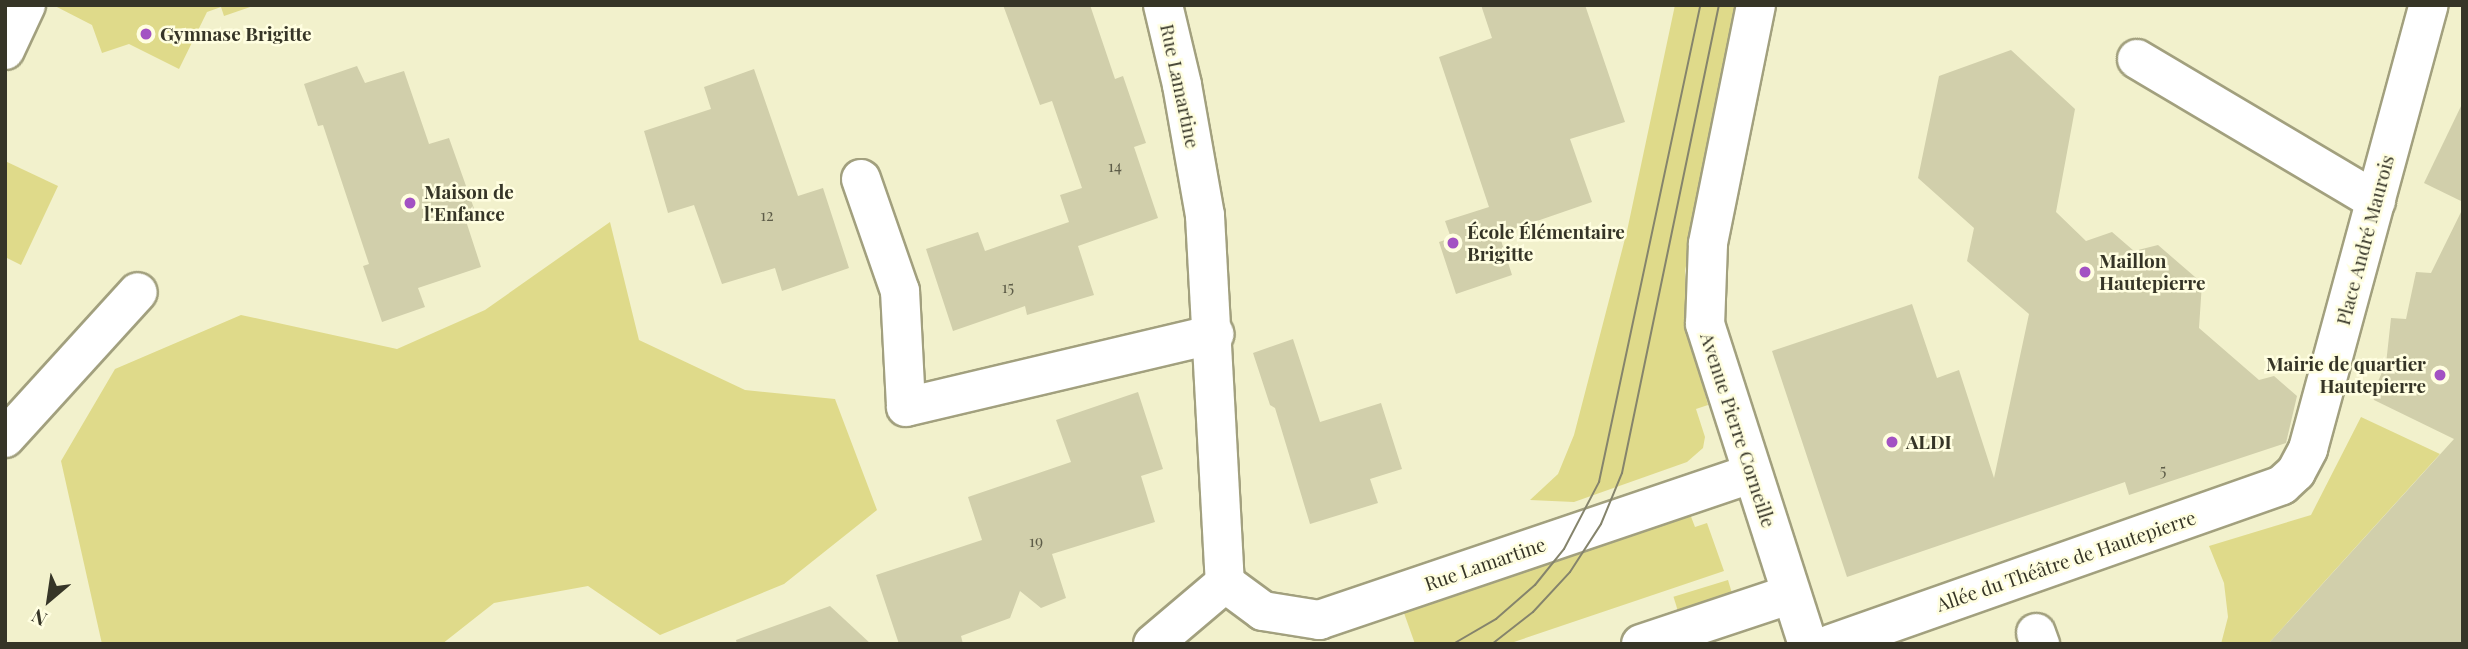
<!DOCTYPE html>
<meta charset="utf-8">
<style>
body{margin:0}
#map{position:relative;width:2468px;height:649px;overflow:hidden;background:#f2f1cc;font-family:"Playfair Display",serif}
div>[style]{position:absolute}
.green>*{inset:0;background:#dfda8a;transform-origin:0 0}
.building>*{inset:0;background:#d1cfab}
.roads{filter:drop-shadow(2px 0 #a2a07e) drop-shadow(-2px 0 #a2a07e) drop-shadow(0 2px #a2a07e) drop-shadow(0 -2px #a2a07e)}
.minor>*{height:38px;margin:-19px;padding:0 19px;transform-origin:19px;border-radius:19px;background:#fff}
.tram>*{height:2px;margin:-1px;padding:0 1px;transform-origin:1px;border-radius:1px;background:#85846c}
.dots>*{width:19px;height:19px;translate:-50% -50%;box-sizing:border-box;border:4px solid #fffee0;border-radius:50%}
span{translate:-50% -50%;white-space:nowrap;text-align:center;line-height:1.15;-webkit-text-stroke:5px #fffee0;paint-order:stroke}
.number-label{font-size:16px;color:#5d5c48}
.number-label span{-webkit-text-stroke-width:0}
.poi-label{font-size:19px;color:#363527;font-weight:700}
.left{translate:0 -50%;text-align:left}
.right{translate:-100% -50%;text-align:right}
.street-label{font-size:19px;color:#363527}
.frame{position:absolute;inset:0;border:7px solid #363527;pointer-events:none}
.north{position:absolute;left:14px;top:565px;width:70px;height:70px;-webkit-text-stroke:5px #fffee0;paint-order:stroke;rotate:209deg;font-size:19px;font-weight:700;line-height:28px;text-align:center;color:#363527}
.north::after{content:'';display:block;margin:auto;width:24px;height:32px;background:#363527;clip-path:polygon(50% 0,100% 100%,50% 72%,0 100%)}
</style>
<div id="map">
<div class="green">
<i style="clip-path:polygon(53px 5px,256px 5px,224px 16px,221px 7px,207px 12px,179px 69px,129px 44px,102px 53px,92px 25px)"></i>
<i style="clip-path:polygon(1675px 5px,1739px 5px,1685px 271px,1686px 322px,1708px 405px,1696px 409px,1705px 437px,1703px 448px,1687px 462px,1574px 502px,1530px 500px,1558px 474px,1574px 435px,1627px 231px)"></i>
<i style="clip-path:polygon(5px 161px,58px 186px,21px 265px,5px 257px)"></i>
<i style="clip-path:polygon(610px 222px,639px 340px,745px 390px,835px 399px,877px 510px,784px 584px,660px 635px,588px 586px,494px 603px,442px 644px,102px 644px,61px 461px,115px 369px,241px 315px,397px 349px,485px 310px)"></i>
<i style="clip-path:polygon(2361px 417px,2440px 454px,2268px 644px,2221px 644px,2228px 617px,2224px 583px,2209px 546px,2311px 515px)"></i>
<i style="clip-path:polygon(1690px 514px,1695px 527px,1707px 523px,1724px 571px,1508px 644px,1415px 644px,1404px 613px)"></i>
<i style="left:1728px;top:580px;width:14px;height:57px;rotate:73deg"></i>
</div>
<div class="building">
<i style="clip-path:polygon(1003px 5px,1090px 5px,1115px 79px,1123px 76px,1146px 143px,1134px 147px,1158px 218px,1078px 246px,1094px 295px,1027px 315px,1025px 306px,953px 331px,926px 249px,978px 232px,985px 251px,1069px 222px,1060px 195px,1082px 188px,1052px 101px,1040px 105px)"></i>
<i style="clip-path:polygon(1481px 5px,1585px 5px,1625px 122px,1570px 139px,1592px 202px,1499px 234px,1512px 275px,1456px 294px,1439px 242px,1451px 238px,1445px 221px,1489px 207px,1439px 57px,1492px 38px)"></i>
<i style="clip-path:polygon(2011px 50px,2075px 109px,2056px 212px,2086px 241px,2112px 232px,2134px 251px,2158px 245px,2202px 283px,2199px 328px,2259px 380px,2274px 376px,2297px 396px,2286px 443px,2129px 495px,2125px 482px,1847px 577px,1772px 351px,1912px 304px,1937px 378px,1959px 370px,1994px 478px,2029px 314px,1967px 261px,1974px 228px,1918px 178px,1939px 76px)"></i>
<i style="clip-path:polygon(357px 66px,365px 83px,404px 71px,429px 144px,449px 138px,476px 214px,465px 218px,481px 267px,418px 288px,425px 307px,382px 322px,363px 266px,369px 264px,323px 125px,318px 126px,304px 84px)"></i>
<i style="clip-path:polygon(754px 69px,798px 196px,823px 188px,849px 268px,782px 291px,775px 268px,722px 284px,694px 205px,668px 213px,644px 131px,711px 109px,704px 87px)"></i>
<i style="clip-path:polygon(2463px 102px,2463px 202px,2424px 183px)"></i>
<i style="clip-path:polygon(2463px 208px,2463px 644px,2268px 644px,2454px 439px,2374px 400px,2372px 394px,2386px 364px,2391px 318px,2406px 319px,2416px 272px,2431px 273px)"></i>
<i style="clip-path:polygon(1293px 339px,1320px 422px,1381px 403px,1402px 469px,1370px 479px,1378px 503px,1310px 524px,1275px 408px,1270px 405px,1253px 353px)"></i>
<i style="clip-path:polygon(1138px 392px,1163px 469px,1141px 476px,1155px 522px,1052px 554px,1066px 598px,1041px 608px,1020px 591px,1010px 618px,961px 636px,963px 644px,899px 644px,876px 575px,982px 540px,968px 497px,1071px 462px,1056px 420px)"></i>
<i style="clip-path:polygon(830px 606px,871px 644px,737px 644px,736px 640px)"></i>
</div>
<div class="roads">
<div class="minor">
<i style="left:1163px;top:5px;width:82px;rotate:76.6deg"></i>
<i style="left:1182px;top:85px;width:133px;rotate:80deg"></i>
<i style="left:1205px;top:216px;width:368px;rotate:86.9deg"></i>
<i style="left:1756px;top:5px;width:244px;rotate:101.4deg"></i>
<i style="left:1708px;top:244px;width:80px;rotate:92.1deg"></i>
<i style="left:1705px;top:324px;width:336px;rotate:72.2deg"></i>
<i style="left:5px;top:50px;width:50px;rotate:-65deg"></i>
<i style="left:2137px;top:59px;width:278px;rotate:30.7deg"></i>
<i style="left:861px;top:179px;width:119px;rotate:70.8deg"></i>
<i style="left:900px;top:291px;width:116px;rotate:87deg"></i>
<i style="left:906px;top:407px;width:317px;rotate:-13.3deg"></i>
<i style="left:5px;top:438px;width:197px;rotate:-47.7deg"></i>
<i style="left:2036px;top:633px;width:12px;rotate:70deg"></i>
<i style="left:1153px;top:644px;width:94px;rotate:-40.3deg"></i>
<i style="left:1225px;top:583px;width:47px;rotate:36.4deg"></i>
<i style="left:1263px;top:611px;width:57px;rotate:9.1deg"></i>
<i style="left:1319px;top:620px;width:456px;rotate:-18.7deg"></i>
<i style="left:1641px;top:644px;width:158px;rotate:-18.4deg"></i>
<i style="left:1831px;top:644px;width:478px;rotate:-19.4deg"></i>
<i style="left:2282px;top:485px;width:19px;rotate:-43deg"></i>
<i style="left:2296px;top:472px;width:26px;rotate:-62deg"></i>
<i style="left:2308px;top:449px;width:460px;rotate:-74.8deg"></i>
</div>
</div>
<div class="tram">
<i style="left:1453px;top:644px;width:50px;rotate:-30.2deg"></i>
<i style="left:1496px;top:619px;width:52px;rotate:-41.1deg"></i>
<i style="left:1535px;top:585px;width:46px;rotate:-51.1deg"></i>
<i style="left:1564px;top:549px;width:76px;rotate:-62.4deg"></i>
<i style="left:1599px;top:482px;width:488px;rotate:-78deg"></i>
<i style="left:1492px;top:644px;width:52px;rotate:-38deg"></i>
<i style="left:1533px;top:612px;width:54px;rotate:-47.2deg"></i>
<i style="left:1570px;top:572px;width:57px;rotate:-57.1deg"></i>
<i style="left:1601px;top:524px;width:55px;rotate:-67.6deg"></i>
<i style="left:1622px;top:473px;width:478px;rotate:-78.3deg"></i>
</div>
<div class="dots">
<i style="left:146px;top:34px;background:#a352c3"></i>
<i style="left:410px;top:203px;background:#a352c3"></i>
<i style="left:1453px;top:243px;background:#a352c3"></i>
<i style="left:2085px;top:272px;background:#a352c3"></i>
<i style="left:2440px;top:375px;background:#a352c3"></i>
<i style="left:1892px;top:442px;background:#a352c3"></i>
</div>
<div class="number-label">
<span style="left:1115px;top:166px">14</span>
<span style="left:767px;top:215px">12</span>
<span style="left:1008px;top:287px">15</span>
<span style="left:2163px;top:470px">5</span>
<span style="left:1036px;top:541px">19</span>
</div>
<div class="poi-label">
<span class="left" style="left:160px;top:34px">Gymnase Brigitte</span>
<span class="left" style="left:424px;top:203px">Maison de<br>l'Enfance</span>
<span class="left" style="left:1467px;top:243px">École Élémentaire<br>Brigitte</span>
<span class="left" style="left:2099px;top:272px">Maillon<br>Hautepierre</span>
<span class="right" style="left:2426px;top:375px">Mairie de quartier<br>Hautepierre</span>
<span class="left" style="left:1906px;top:442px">ALDI</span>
</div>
<div class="street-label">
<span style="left:1180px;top:86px;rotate:78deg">Rue Lamartine</span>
<span style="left:2365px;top:240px;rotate:-75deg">Place André Maurois</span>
<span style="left:1738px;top:430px;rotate:72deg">Avenue Pierre Corneille</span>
<span style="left:2066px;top:561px;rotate:-19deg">Allée du Théâtre de Hautepierre</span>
<span style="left:1485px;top:564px;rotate:-19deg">Rue Lamartine</span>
</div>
<div class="frame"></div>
<div class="north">N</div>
</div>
